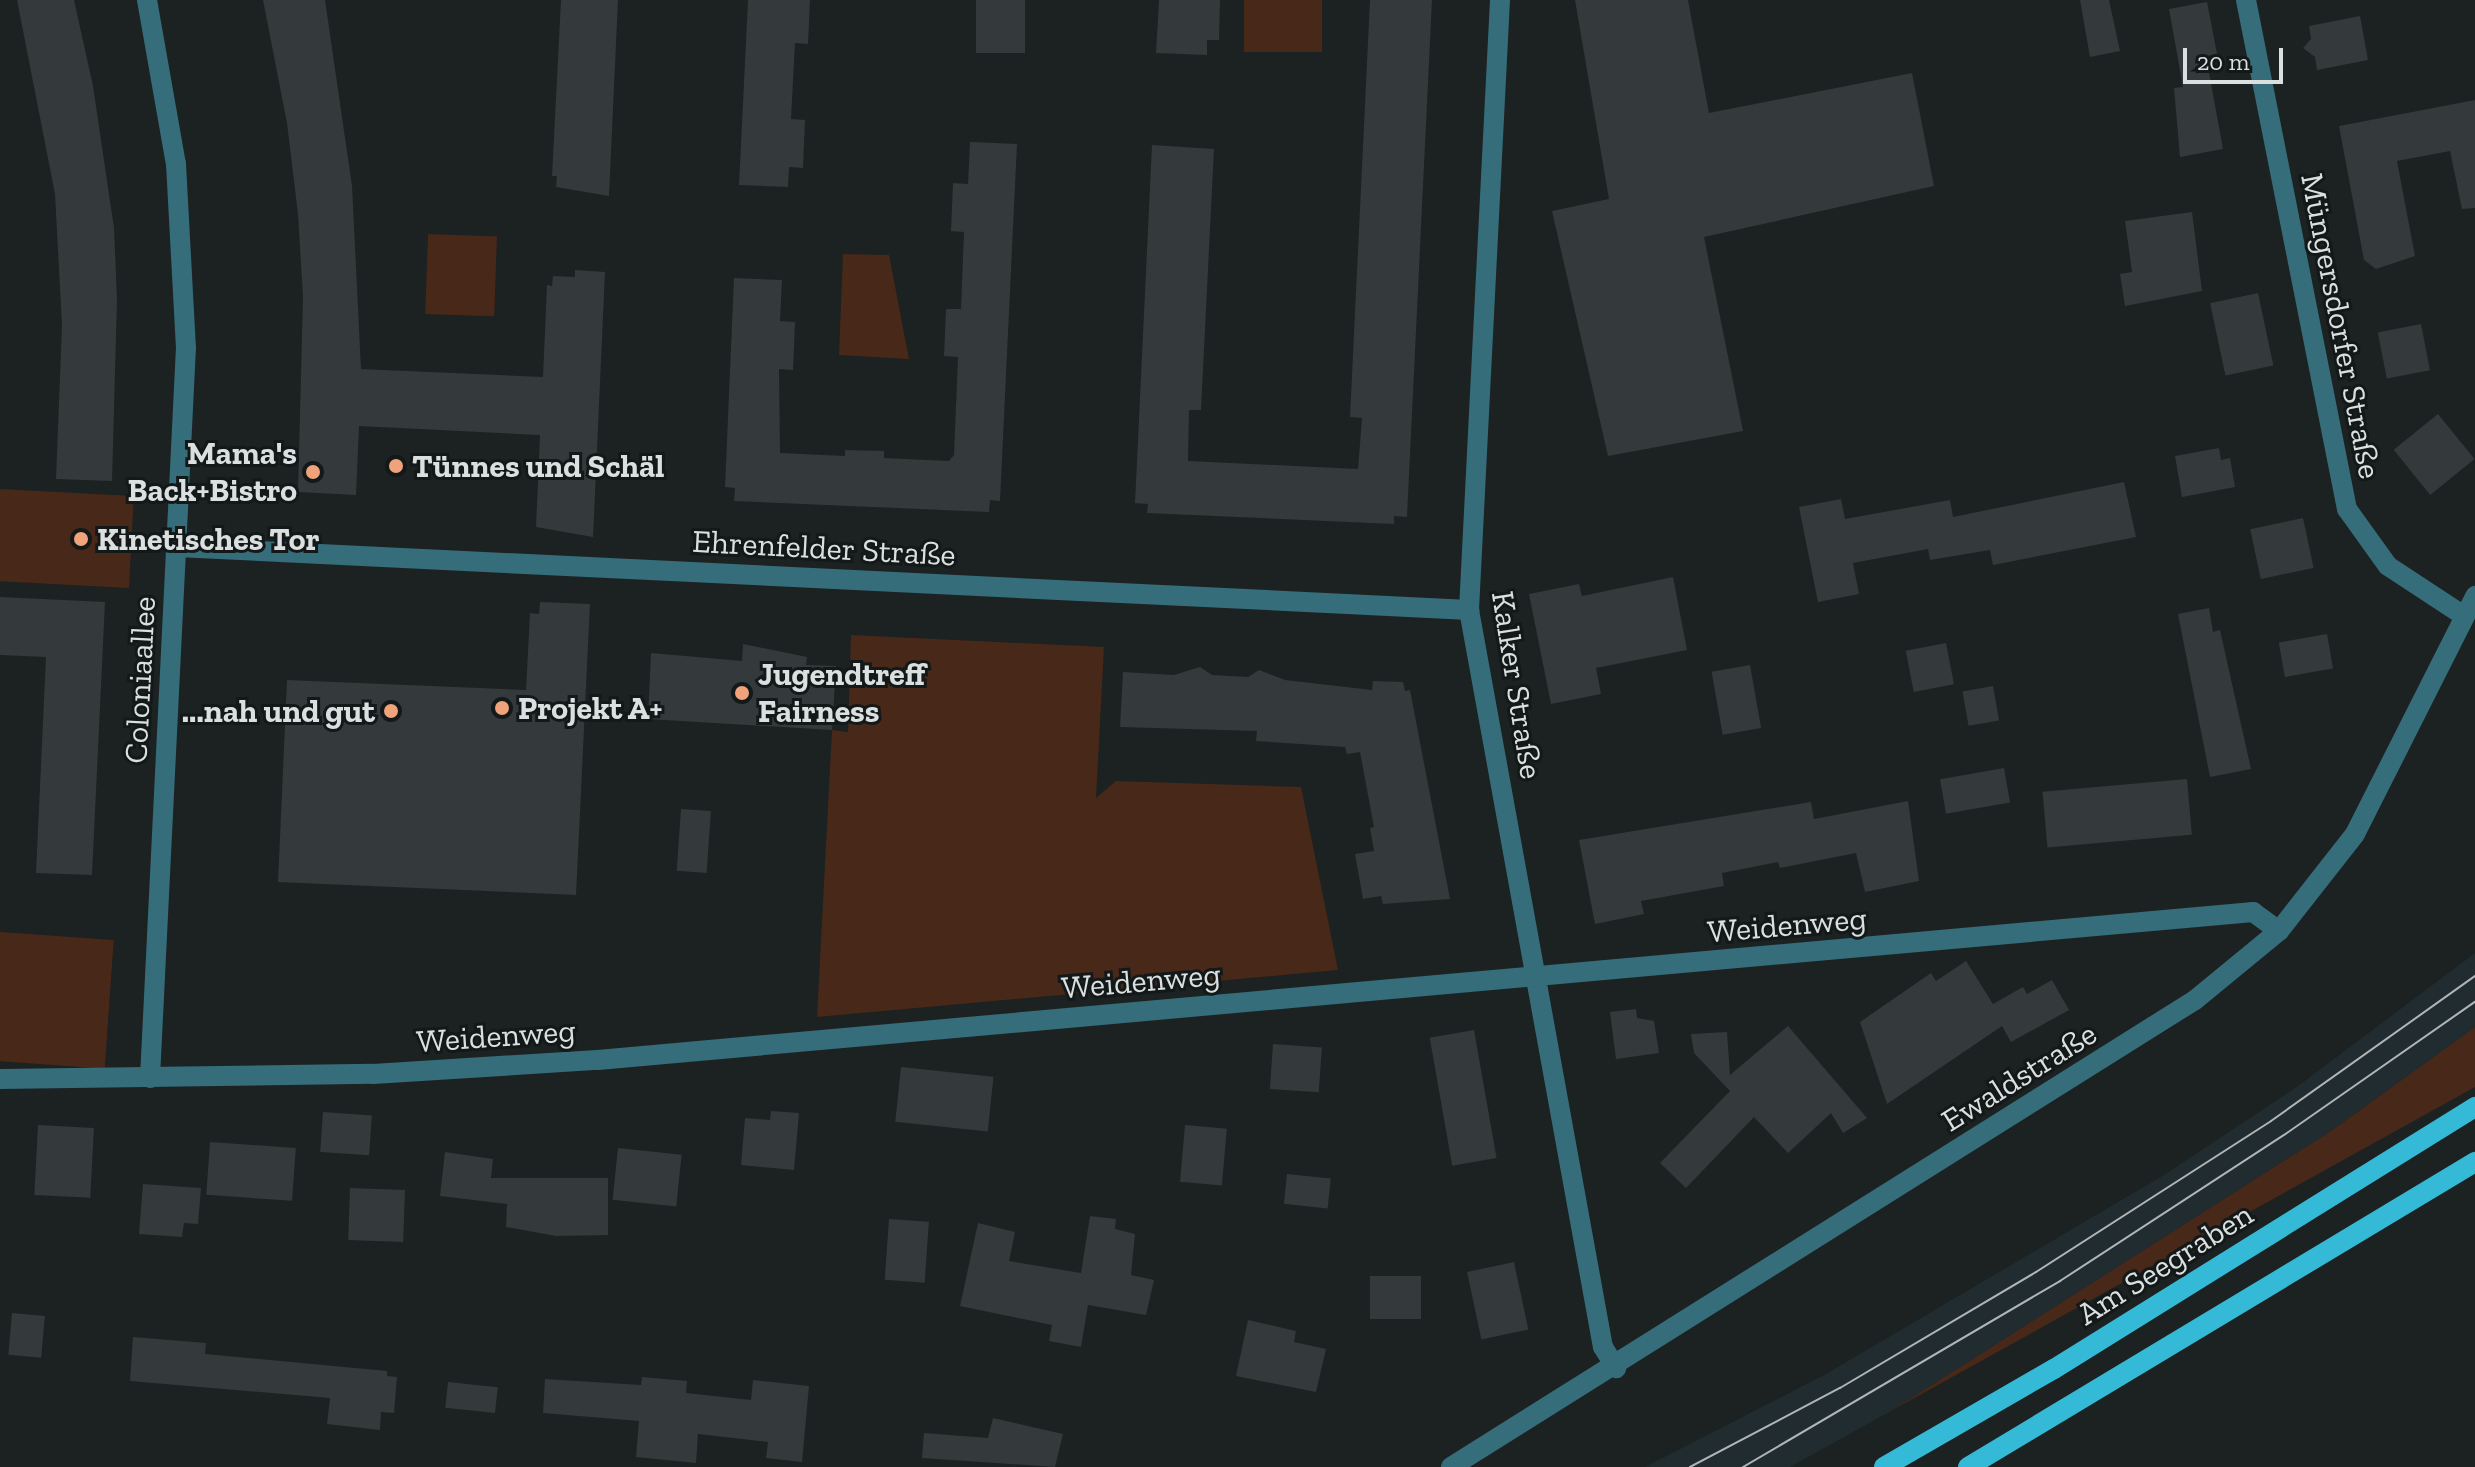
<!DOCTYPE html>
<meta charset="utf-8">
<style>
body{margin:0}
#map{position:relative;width:2475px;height:1467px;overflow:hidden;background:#1c2122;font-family:"Zilla Slab",serif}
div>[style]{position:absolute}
.built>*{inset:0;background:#202c2f}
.green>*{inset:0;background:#482818;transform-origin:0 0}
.building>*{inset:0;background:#34393b;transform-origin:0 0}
.minor>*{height:20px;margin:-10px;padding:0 10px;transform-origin:10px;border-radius:10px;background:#356d7a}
.major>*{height:20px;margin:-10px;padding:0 10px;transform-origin:10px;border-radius:10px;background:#34bad6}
.tram>*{height:2px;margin:-1px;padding:0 1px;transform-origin:1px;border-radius:1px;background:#b1b5b6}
.dots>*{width:22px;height:22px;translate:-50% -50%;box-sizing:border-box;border:4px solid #131819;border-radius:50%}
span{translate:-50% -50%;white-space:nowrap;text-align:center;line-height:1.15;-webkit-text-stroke:6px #131819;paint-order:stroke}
.street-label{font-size:32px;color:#dbdfe0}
.poi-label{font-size:32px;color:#dbdfe0;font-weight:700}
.right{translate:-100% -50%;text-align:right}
.left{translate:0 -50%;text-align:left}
.scale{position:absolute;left:2183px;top:48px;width:100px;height:36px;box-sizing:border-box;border:4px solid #dbdfe0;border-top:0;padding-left:10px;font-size:24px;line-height:28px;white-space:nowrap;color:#dbdfe0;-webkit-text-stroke:6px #131819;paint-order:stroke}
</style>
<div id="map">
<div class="built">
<i style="clip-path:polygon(2475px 953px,2475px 1027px,2331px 1131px,1891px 1411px,1790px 1467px,1645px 1467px,1826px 1374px,2164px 1175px,2298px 1086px)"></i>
</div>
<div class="green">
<i style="left:1244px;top:0;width:78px;height:52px"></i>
<i style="left:428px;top:234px;width:69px;height:80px;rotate:2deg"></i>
<i style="clip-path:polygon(843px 254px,889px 255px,909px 359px,839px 355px)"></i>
<i style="left:0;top:489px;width:134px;height:92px;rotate:3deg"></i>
<i style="clip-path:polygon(851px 635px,1104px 647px,1096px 798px,1116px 781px,1301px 787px,1338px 970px,817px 1017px,832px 730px,848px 732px)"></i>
<i style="left:0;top:932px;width:114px;height:129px;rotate:4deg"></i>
<i style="clip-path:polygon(2475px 1027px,2475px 1087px,1891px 1411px,2331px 1131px)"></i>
</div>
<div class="building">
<i style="clip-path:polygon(17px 0,74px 0,93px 86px,114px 228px,117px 299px,112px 481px,56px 479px,62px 325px,55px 194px)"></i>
<i style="clip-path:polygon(263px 0,325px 0,352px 186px,361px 369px,543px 377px,547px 285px,552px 286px,553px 276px,575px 277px,575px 270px,605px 272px,593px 537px,536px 527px,540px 435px,359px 426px,356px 495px,298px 492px,303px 297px,298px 214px,287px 123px)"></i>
<i style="clip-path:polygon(561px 0,618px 0,609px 196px,556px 187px,557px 176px,552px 176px)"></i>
<i style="clip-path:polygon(748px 0,810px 0,808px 44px,795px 43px,791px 119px,805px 120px,803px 168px,789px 167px,788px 187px,739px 185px)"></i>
<i style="left:976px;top:0;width:49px;height:53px"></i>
<i style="clip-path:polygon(1159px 0,1220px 0,1219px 40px,1207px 40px,1207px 55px,1156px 53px)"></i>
<i style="clip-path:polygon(1370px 0,1432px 0,1407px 517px,1394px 516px,1394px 524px,1147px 513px,1148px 504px,1135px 503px,1152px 145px,1214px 149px,1201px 410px,1189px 410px,1188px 461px,1358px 469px,1362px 418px,1350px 417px)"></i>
<i style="clip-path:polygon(1575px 0,1688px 0,1709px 113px,1912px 73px,1934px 186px,1704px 237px,1743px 431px,1608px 456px,1552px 211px,1609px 199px)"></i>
<i style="clip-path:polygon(2080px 0,2109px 0,2120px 51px,2090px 57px)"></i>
<i style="clip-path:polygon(2207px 2px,2217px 54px,2206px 56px,2223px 149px,2180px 157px,2174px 88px,2183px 87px,2169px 9px)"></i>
<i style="clip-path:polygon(2360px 16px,2368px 60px,2317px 70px,2315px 57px,2303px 48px,2311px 39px,2309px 26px)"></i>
<i style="clip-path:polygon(2475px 100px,2475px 208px,2462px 209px,2450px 151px,2397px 161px,2415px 256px,2376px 269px,2364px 260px,2339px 126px)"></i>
<i style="clip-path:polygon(970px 142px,1017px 144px,1000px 501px,990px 500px,989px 512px,734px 501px,735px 488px,725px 487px,734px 278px,782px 280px,780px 321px,795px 322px,793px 370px,779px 369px,780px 453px,845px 456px,845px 450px,884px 451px,884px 458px,949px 461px,954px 455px,958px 357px,944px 356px,946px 309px,961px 309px,964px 232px,951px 231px,953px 183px,968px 184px)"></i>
<i style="clip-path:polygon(2192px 212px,2202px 291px,2125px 306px,2120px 274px,2132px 272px,2125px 221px)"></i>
<i style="left:2258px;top:293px;width:74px;height:49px;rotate:78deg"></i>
<i style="left:2421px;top:324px;width:47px;height:44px;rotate:79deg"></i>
<i style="left:2438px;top:414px;width:58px;height:57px;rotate:51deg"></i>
<i style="clip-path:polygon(2219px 448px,2221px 460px,2230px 458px,2235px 487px,2182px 497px,2175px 456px)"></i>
<i style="clip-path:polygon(2124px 482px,2136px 537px,1993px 565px,1990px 550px,1930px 560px,1928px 549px,1853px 563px,1859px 594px,1818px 602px,1799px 507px,1841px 499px,1845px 519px,1950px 500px,1953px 517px)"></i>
<i style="left:2303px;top:518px;width:51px;height:54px;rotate:78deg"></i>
<i style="clip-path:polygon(1673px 577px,1687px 650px,1596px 668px,1601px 694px,1551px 704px,1529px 594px,1579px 584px,1582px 596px)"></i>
<i style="clip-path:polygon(0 597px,105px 602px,92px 875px,36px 873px,46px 657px,0 655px)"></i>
<i style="clip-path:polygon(540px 602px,590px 604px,576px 895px,278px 882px,287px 680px,526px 690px,530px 613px,539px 614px)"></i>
<i style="clip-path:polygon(2209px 608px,2213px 632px,2220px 630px,2251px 769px,2210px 777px,2178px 614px)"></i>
<i style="left:2327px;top:634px;width:35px;height:49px;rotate:80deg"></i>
<i style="left:1946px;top:643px;width:42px;height:41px;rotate:79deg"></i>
<i style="clip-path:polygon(743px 644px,807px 657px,806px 665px,836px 666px,832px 730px,648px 719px,651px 653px,742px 661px)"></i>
<i style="left:1750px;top:665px;width:64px;height:39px;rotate:80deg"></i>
<i style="clip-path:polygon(1200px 667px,1212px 675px,1248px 677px,1259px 670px,1285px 680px,1372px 690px,1373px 681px,1403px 682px,1405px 691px,1410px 690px,1450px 899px,1383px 904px,1381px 896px,1363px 899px,1355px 854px,1374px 851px,1370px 828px,1374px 827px,1360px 752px,1347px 754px,1345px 747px,1256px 741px,1257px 731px,1120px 727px,1123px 672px,1174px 675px)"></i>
<i style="left:1993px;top:686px;width:35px;height:31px;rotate:80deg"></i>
<i style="left:2004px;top:768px;width:35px;height:65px;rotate:80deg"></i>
<i style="left:2187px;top:779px;width:56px;height:145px;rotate:85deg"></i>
<i style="clip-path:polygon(1908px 801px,1919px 881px,1865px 892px,1856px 853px,1780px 868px,1778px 862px,1722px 873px,1724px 886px,1641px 901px,1644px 914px,1595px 924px,1579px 840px,1811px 802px,1814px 819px)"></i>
<i style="left:681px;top:809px;width:30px;height:62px;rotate:4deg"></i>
<i style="clip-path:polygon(1966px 961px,1993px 1004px,2023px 987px,2027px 994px,2052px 980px,2069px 1010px,2011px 1042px,2002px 1026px,1887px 1104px,1860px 1022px,1931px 973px,1936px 981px)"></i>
<i style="clip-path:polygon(1636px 1009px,1637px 1018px,1654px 1021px,1659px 1053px,1616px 1059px,1610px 1012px)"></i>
<i style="clip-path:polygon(1788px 1026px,1867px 1118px,1843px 1133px,1831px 1113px,1788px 1153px,1754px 1117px,1686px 1188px,1660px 1163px,1730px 1091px,1694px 1053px,1691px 1034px,1727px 1032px,1730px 1075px)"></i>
<i style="left:1474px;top:1030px;width:130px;height:45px;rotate:80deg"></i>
<i style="left:1273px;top:1044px;width:49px;height:45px;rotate:4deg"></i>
<i style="left:901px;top:1067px;width:93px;height:55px;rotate:6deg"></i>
<i style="clip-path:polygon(771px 1111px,799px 1113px,794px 1170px,741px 1165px,745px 1118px,770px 1120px)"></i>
<i style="left:323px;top:1112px;width:49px;height:40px;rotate:4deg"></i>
<i style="left:38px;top:1125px;width:56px;height:70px;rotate:3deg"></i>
<i style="left:1185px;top:1125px;width:42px;height:57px;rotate:5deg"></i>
<i style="left:210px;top:1142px;width:86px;height:53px;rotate:4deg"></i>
<i style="left:618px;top:1148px;width:64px;height:52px;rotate:6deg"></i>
<i style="clip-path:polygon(445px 1152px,493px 1159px,491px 1178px,608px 1178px,608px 1235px,556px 1236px,506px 1227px,507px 1204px,440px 1196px)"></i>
<i style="left:1287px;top:1174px;width:44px;height:30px;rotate:6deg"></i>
<i style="clip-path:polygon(143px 1184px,201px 1188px,198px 1224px,184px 1223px,182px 1237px,139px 1234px)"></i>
<i style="left:350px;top:1188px;width:55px;height:52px;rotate:2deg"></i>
<i style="clip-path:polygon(1090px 1216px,1116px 1219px,1115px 1229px,1135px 1234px,1131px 1275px,1154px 1280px,1146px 1315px,1088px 1305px,1081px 1347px,1049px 1341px,1052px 1325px,960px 1306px,978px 1223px,1015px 1232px,1009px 1261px,1081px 1273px)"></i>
<i style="left:889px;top:1219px;width:40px;height:61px;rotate:4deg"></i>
<i style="left:1514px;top:1262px;width:69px;height:48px;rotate:78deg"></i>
<i style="left:1421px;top:1276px;width:43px;height:51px;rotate:90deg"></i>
<i style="left:12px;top:1313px;width:33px;height:42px;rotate:5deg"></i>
<i style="clip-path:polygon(1248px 1320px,1296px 1331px,1294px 1342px,1326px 1349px,1316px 1392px,1236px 1376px)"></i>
<i style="clip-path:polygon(133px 1337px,206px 1343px,205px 1354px,387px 1371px,387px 1376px,397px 1377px,394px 1413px,381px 1412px,380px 1430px,327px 1424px,330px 1398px,130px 1381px)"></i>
<i style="clip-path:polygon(642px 1377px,687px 1381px,686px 1393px,751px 1400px,753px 1380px,809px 1386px,802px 1462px,766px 1458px,768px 1442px,698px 1434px,696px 1463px,636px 1457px,639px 1421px,543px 1413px,545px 1379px,641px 1385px)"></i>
<i style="left:448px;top:1382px;width:50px;height:26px;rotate:6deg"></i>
<i style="clip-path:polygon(993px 1418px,1063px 1434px,1055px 1467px,922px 1458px,924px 1433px,988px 1438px)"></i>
</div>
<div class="minor">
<i style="left:147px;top:0;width:167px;rotate:80deg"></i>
<i style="left:176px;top:164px;width:183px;rotate:86.9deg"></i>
<i style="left:186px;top:347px;width:732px;rotate:92.82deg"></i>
<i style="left:1500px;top:0;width:611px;rotate:92.91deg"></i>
<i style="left:1469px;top:610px;width:749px;rotate:79.7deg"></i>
<i style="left:1603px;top:1347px;width:25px;rotate:58deg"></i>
<i style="left:2246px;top:0;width:519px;rotate:78.78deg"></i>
<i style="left:2347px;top:509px;width:70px;rotate:54.3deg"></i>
<i style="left:2388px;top:566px;width:87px;rotate:33.3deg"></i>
<i style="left:177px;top:547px;width:1294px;rotate:2.79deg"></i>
<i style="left:0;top:1079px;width:373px;rotate:-0.8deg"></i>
<i style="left:373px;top:1074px;width:225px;rotate:-3.6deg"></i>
<i style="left:598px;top:1060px;width:1662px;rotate:-5.11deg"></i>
<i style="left:2253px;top:912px;width:32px;rotate:36deg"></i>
<i style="left:1451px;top:1467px;width:878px;rotate:-32.12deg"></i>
<i style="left:2195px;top:1000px;width:109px;rotate:-39.4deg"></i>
<i style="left:2279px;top:931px;width:123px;rotate:-51.9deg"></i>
<i style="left:2355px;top:834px;width:267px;rotate:-63.2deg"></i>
</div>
<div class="major">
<i style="left:1884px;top:1467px;width:196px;rotate:-30deg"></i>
<i style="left:2054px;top:1369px;width:496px;rotate:-31.9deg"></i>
<i style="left:1968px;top:1467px;width:592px;rotate:-31.03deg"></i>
</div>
<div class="tram">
<i style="left:1690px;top:1467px;width:170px;rotate:-27.8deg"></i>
<i style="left:1840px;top:1388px;width:228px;rotate:-30.6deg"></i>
<i style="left:2036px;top:1272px;width:279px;rotate:-32.7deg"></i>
<i style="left:2271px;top:1121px;width:250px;rotate:-35.4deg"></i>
<i style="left:1743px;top:1467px;width:368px;rotate:-30.4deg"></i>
<i style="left:2060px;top:1281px;width:267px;rotate:-33.1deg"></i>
<i style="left:2284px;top:1135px;width:233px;rotate:-34.9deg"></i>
</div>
<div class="dots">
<i style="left:396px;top:466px;background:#f0a27a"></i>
<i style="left:313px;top:472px;background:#f0a27a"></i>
<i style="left:81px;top:539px;background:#f0a27a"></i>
<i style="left:742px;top:693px;background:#f0a27a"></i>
<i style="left:502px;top:708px;background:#f0a27a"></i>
<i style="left:391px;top:711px;background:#f0a27a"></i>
</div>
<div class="street-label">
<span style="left:2341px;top:326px;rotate:79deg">Müngersdorfer Straße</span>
<span style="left:824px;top:548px;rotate:3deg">Ehrenfelder Straße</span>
<span style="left:140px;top:680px;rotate:-87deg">Coloniaallee</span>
<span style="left:1517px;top:685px;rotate:81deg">Kalker Straße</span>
<span style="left:1787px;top:925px;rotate:-5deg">Weidenweg</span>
<span style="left:1141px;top:981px;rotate:-5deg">Weidenweg</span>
<span style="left:496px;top:1036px;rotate:-4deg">Weidenweg</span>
<span style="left:2019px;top:1077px;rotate:-32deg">Ewaldstraße</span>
<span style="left:2165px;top:1264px;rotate:-32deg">Am Seegraben</span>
</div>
<div class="poi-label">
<span class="right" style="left:297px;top:472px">Mama's<br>Back+Bistro</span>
<span class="left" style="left:412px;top:466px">Tünnes und Schäl</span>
<span class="left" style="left:97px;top:539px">Kinetisches Tor</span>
<span class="left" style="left:758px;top:693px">Jugendtreff<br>Fairness</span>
<span class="left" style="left:518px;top:708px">Projekt A+</span>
<span class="right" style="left:375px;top:711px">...nah und gut</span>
</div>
<div class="scale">20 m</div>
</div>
